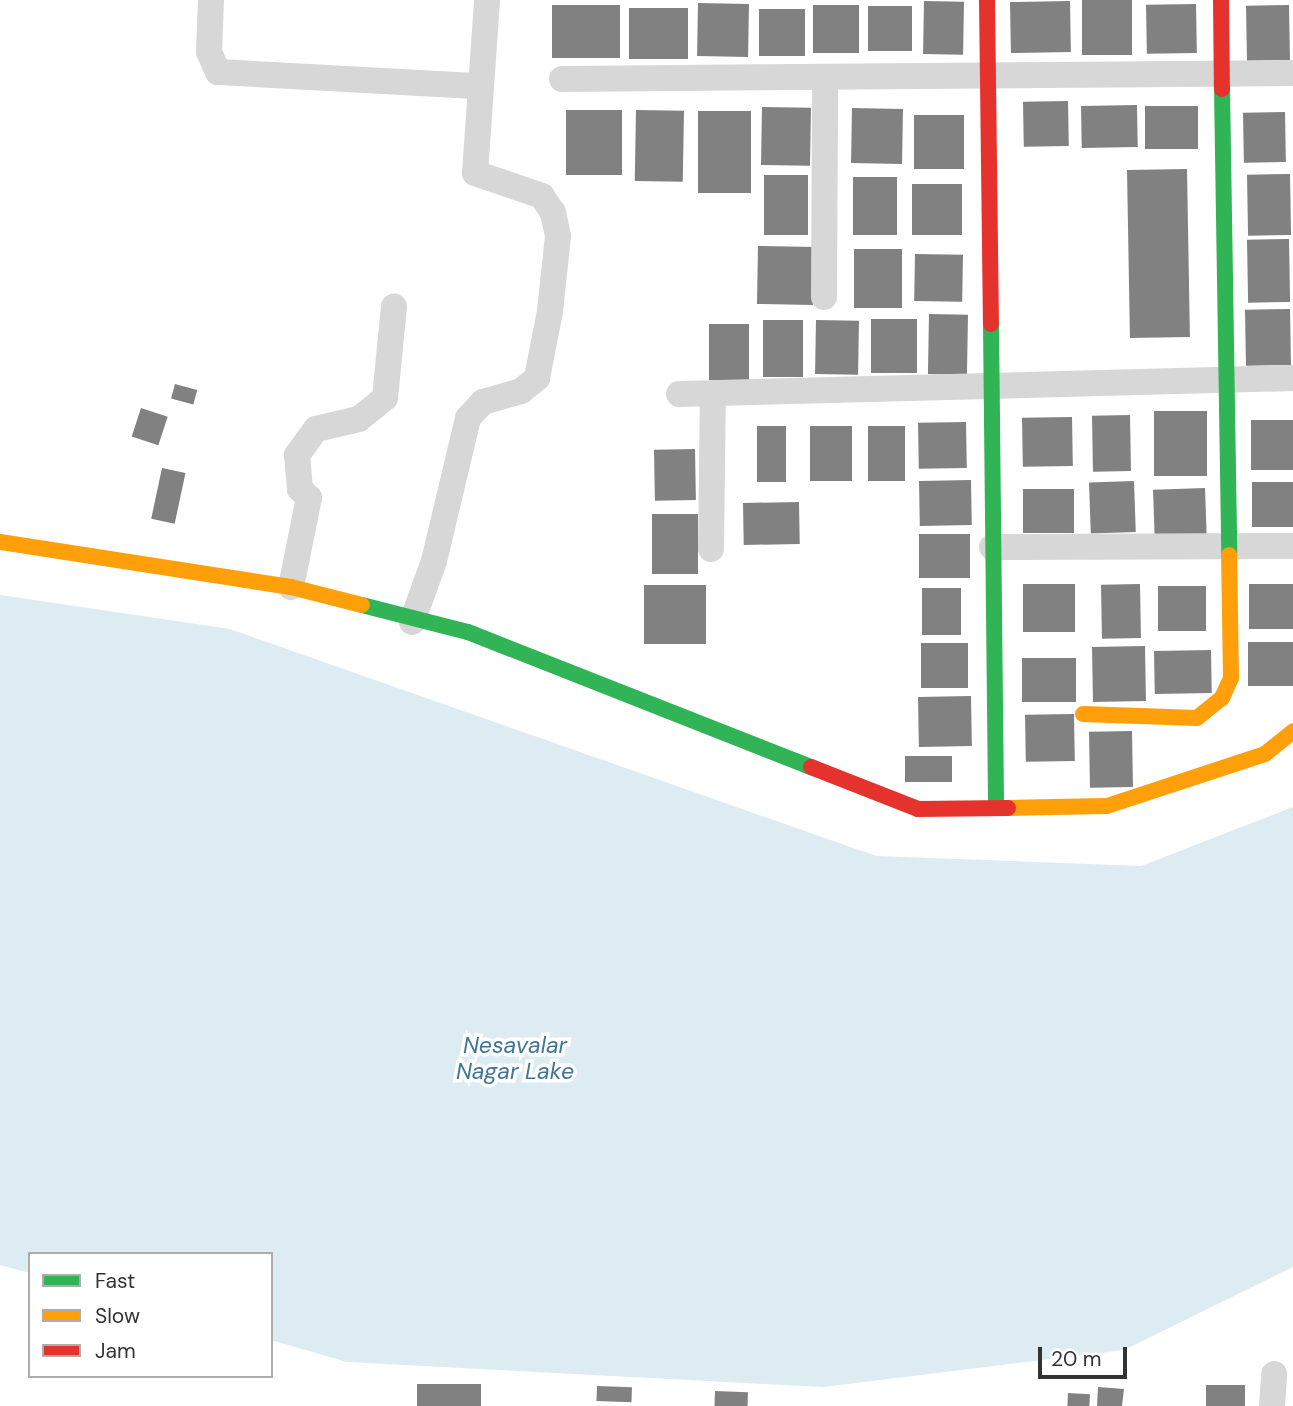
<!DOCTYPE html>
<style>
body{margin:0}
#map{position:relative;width:1293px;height:1406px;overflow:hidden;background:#fff;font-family:"DM Sans",sans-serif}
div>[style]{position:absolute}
.water>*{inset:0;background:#ddebf3}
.building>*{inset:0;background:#818181;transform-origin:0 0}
.street>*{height:26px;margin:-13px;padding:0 13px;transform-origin:13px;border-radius:13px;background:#d7d7d7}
.fast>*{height:16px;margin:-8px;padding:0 8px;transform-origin:8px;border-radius:8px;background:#30b455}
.slow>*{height:16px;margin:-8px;padding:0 8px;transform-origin:8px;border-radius:8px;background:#ff9f0a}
.jam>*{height:16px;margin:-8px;padding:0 8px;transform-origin:8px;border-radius:8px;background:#e5322d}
span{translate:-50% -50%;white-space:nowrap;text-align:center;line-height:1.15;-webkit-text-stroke:7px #fff;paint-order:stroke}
.water-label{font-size:23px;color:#3f7597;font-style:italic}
.legend{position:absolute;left:28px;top:1252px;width:245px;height:126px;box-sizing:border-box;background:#fff;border:2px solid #adadad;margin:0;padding:9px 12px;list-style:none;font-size:21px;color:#333}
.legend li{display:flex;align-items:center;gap:14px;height:35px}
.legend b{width:35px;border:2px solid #adadad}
.scale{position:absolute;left:1038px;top:1347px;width:89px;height:32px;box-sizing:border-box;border:4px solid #333;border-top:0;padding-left:9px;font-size:21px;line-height:24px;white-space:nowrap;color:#333;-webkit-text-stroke:5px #fff;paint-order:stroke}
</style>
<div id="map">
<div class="water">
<i style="clip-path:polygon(0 595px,230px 629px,876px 856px,1141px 866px,1293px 807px,1293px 1267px,1124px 1350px,823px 1387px,347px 1362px,271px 1340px,271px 1254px,30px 1254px,30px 1273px,0 1265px)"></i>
</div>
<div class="building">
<i style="left:1082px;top:0;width:50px;height:55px"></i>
<i style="left:924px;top:1px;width:40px;height:53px;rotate:1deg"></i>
<i style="left:1070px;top:1px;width:51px;height:60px;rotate:89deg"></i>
<i style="left:698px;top:3px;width:51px;height:53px;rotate:1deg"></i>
<i style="left:1196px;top:4px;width:49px;height:50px;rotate:89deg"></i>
<i style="left:552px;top:5px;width:68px;height:53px"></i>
<i style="left:813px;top:5px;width:46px;height:48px"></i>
<i style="left:1289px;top:5px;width:55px;height:43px;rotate:89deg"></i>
<i style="left:868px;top:6px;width:44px;height:45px"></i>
<i style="left:629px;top:8px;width:59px;height:51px"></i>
<i style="left:759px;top:9px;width:46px;height:47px"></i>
<i style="left:1068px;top:101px;width:45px;height:45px;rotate:89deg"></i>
<i style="left:1137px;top:105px;width:42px;height:56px;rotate:89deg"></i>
<i style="left:1198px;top:106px;width:43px;height:53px;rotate:90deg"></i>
<i style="left:762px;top:107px;width:49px;height:58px;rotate:1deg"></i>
<i style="left:852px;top:108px;width:51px;height:55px;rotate:1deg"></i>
<i style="left:566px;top:110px;width:56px;height:65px"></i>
<i style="left:636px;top:110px;width:48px;height:71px;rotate:1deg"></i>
<i style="left:698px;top:111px;width:53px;height:82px"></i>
<i style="left:1285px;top:112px;width:50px;height:42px;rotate:89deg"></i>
<i style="left:914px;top:115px;width:50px;height:54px"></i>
<i style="left:1187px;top:169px;width:168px;height:60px;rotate:89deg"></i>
<i style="left:1290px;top:174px;width:61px;height:43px;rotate:89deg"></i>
<i style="left:764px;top:175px;width:44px;height:60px"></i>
<i style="left:853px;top:177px;width:44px;height:58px"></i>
<i style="left:912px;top:184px;width:50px;height:51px"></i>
<i style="left:1289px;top:239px;width:63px;height:42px;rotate:89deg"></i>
<i style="left:758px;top:246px;width:56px;height:58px;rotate:1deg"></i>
<i style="left:854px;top:249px;width:48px;height:59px"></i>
<i style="left:915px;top:254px;width:48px;height:47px;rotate:1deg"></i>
<i style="left:1290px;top:309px;width:56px;height:45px;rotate:89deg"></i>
<i style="left:929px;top:314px;width:39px;height:60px;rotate:1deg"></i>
<i style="left:871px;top:319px;width:46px;height:54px"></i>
<i style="left:763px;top:320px;width:40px;height:57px"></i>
<i style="left:816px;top:320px;width:43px;height:54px;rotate:1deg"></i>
<i style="left:709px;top:324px;width:40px;height:56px"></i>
<i style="left:175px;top:384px;width:23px;height:15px;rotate:15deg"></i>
<i style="left:141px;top:408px;width:28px;height:30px;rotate:18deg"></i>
<i style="left:1154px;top:411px;width:53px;height:65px"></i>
<i style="left:1130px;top:415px;width:56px;height:38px;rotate:89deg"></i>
<i style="left:1072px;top:417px;width:49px;height:50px;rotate:89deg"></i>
<i style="left:1293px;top:420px;width:50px;height:42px;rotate:90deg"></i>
<i style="left:966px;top:422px;width:46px;height:48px;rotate:89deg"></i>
<i style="left:757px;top:426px;width:29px;height:56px"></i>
<i style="left:810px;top:426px;width:42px;height:55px"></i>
<i style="left:868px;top:426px;width:37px;height:55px"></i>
<i style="left:695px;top:449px;width:51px;height:41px;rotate:89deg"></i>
<i style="left:162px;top:468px;width:24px;height:52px;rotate:12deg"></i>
<i style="left:971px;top:480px;width:45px;height:52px;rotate:89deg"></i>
<i style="left:1134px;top:481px;width:51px;height:45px;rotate:88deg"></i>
<i style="left:1293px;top:482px;width:45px;height:41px;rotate:90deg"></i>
<i style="left:1205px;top:488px;width:47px;height:52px;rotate:88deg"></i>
<i style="left:1023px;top:489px;width:51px;height:44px"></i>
<i style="left:799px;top:502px;width:42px;height:56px;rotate:89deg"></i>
<i style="left:698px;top:514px;width:60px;height:46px;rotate:90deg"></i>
<i style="left:970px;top:534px;width:44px;height:51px;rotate:90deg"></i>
<i style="left:1023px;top:584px;width:52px;height:48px"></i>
<i style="left:1140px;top:584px;width:54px;height:39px;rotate:89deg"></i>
<i style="left:1293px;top:584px;width:45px;height:44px;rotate:90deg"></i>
<i style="left:706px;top:585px;width:59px;height:62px;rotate:90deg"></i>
<i style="left:1206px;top:586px;width:45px;height:48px;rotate:90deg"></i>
<i style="left:922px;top:588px;width:39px;height:47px"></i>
<i style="left:1248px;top:642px;width:45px;height:44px"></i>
<i style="left:921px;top:643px;width:47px;height:45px"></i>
<i style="left:1145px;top:646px;width:55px;height:53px;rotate:89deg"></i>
<i style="left:1211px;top:650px;width:43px;height:57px;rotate:89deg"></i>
<i style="left:1022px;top:658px;width:54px;height:44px"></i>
<i style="left:971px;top:696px;width:50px;height:53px;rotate:89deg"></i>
<i style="left:1074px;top:714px;width:47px;height:49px;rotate:89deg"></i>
<i style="left:1132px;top:731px;width:56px;height:43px;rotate:89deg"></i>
<i style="left:952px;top:756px;width:26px;height:47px;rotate:90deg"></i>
<i style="left:481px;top:1384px;width:22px;height:64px;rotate:90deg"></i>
<i style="left:1206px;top:1385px;width:39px;height:21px"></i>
<i style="left:597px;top:1386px;width:35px;height:15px;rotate:2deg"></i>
<i style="clip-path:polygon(1098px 1387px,1124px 1389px,1122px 1406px,1097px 1406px)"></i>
<i style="left:715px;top:1391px;width:33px;height:15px;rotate:2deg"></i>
<i style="left:1068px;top:1393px;width:22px;height:13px;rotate:3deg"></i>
</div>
<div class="street">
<i style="left:211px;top:0;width:52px;rotate:92.2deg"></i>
<i style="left:209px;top:52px;width:22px;rotate:66deg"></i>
<i style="left:218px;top:72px;width:262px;rotate:3.1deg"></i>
<i style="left:562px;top:79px;width:731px;rotate:-0.47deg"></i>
<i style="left:824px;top:297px;width:219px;rotate:-89.7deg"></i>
<i style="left:679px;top:394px;width:614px;rotate:-1.49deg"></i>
<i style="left:992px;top:547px;width:301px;rotate:-0.2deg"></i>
<i style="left:711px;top:549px;width:156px;rotate:-89.3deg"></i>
<i style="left:291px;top:587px;width:91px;rotate:-78.6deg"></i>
<i style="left:309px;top:498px;width:13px;rotate:-135deg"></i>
<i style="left:300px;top:489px;width:34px;rotate:-95deg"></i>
<i style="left:297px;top:455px;width:32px;rotate:-54deg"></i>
<i style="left:316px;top:429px;width:44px;rotate:-13.1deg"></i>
<i style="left:359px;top:419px;width:33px;rotate:-39deg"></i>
<i style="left:385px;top:398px;width:92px;rotate:-84.4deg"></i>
<i style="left:412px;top:622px;width:65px;rotate:-70.2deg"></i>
<i style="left:434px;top:561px;width:147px;rotate:-76.6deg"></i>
<i style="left:468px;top:418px;width:22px;rotate:-47deg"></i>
<i style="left:483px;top:402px;width:40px;rotate:-16deg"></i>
<i style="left:521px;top:391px;width:21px;rotate:-39deg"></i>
<i style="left:537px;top:378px;width:68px;rotate:-79deg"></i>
<i style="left:550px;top:311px;width:75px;rotate:-83.9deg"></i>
<i style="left:558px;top:236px;width:24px;rotate:-102deg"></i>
<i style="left:553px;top:213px;width:20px;rotate:-123deg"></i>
<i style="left:542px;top:196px;width:71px;rotate:-161.1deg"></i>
<i style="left:475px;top:173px;width:173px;rotate:-86deg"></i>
<i style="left:1272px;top:1406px;width:32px;rotate:-86deg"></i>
</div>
<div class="fast">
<i style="left:1222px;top:89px;width:466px;rotate:89.1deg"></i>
<i style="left:991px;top:324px;width:484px;rotate:89.4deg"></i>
<i style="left:362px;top:605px;width:109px;rotate:14.3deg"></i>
<i style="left:468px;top:632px;width:369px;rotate:21.5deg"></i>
</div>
<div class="slow">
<i style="left:0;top:542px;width:294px;rotate:8.8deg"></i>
<i style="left:291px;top:587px;width:73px;rotate:14.2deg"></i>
<i style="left:1083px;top:714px;width:114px;rotate:2deg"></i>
<i style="left:1197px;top:718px;width:32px;rotate:-39deg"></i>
<i style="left:1222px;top:698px;width:22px;rotate:-66deg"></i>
<i style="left:1231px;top:678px;width:123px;rotate:-90.9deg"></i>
<i style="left:1008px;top:808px;width:99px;rotate:-1.2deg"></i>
<i style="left:1107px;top:806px;width:166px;rotate:-18.2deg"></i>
<i style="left:1265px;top:754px;width:36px;rotate:-39deg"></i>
</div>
<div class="jam">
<i style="left:987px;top:0;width:324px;rotate:89.3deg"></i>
<i style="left:1221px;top:0;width:89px;rotate:89.4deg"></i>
<i style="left:811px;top:767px;width:115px;rotate:21.4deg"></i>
<i style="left:918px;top:809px;width:90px;rotate:-0.6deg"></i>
</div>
<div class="water-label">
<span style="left:515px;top:1058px">Nesavalar<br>Nagar Lake</span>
</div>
<ul class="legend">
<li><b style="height:9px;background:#30b455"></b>Fast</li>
<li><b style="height:9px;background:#ff9f0a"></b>Slow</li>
<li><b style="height:9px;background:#e5322d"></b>Jam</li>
</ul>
<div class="scale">20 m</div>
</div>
